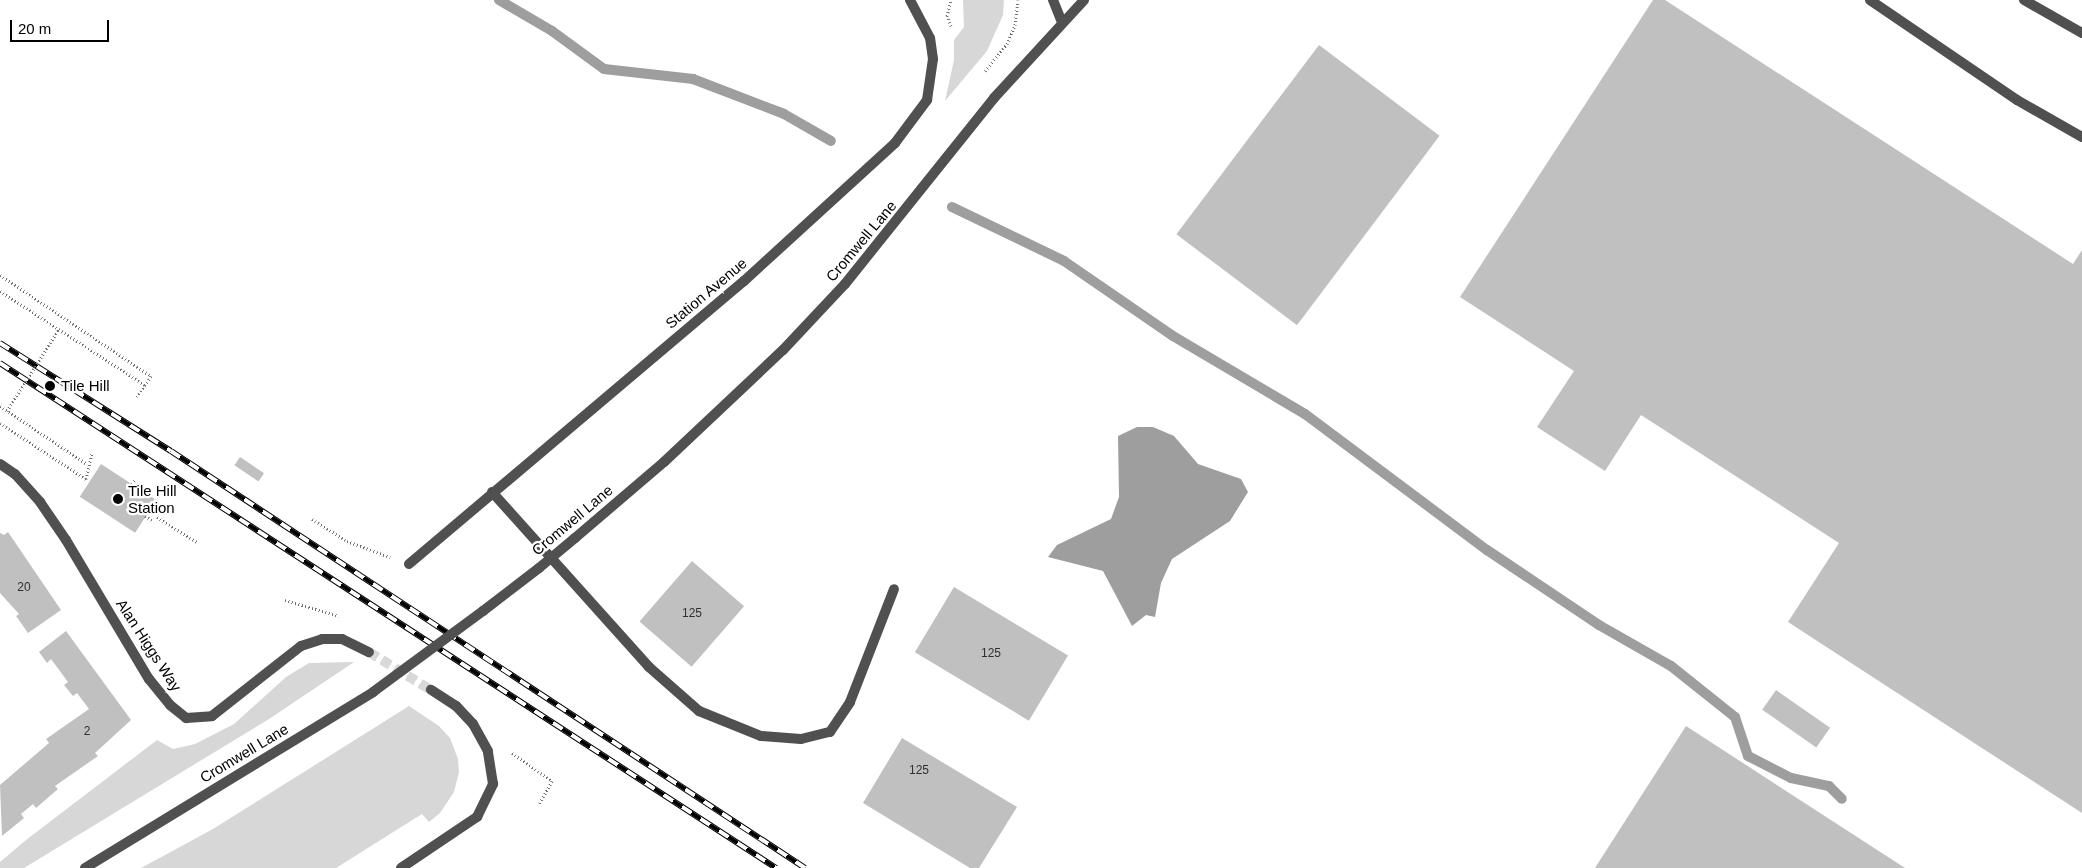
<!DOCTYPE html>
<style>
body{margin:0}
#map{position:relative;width:2082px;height:868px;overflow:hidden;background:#fff;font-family:Helvetica,sans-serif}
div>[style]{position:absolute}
.green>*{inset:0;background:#d7d7d7}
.water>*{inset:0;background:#9e9e9e}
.stream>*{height:10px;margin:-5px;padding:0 5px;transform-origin:5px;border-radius:5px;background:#9e9e9e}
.building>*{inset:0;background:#c0c0c0;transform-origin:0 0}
.minor-tunnel>*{height:10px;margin-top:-5px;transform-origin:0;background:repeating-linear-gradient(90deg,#d9d9d9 0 10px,transparent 0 15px)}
.path>*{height:3px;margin-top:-1.5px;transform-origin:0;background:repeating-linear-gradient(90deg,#727272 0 1px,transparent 0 3.5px)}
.service>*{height:10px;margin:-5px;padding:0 5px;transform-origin:5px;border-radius:5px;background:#505050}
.minor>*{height:10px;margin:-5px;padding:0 5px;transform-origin:5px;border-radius:5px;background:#505050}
.tertiary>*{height:10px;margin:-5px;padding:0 5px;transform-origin:5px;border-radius:5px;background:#505050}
.rail>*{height:5.5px;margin-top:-2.75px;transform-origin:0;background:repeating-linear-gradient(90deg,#fff 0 11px,#000 0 22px);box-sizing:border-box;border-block:1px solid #000}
.path-bridge>*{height:3px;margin-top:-1.5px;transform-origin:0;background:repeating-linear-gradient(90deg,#727272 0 1px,transparent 0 3.5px)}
.tertiary-bridge>*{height:10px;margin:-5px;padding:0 5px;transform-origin:5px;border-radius:5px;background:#505050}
.dots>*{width:14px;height:14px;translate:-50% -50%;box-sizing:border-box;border:2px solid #fff;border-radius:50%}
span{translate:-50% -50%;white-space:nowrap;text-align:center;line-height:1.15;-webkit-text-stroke:4.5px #fff;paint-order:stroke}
.number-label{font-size:12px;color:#303030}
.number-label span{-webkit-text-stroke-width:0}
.street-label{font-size:15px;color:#000}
.poi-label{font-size:15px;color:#000}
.left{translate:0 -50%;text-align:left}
.scale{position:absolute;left:10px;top:20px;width:99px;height:22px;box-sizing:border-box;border:2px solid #000;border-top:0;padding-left:6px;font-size:15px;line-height:18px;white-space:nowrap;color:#000;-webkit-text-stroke:4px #fff;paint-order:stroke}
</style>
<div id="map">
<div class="green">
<i style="clip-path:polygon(963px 0,1004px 0,1003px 15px,987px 51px,945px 101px,954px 60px,954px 40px,964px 27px)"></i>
<i style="clip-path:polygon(354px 662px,269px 719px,24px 868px,0 868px,0 862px,26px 840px,157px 740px,173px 749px,195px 744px,234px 724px,286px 677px,309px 663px)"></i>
<i style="clip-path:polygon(409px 706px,439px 726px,450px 738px,458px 759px,459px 772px,454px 792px,440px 813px,429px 822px,422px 814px,336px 868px,141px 868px,213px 829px)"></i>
</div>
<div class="water">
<i style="clip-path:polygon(1137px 427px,1153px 427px,1174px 436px,1198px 464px,1241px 479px,1248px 492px,1230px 521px,1172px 559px,1161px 583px,1155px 617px,1146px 615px,1132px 626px,1103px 571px,1048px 557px,1057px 545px,1111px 519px,1119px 497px,1118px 436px)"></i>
</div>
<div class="stream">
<i style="left:499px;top:0;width:61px;rotate:30.3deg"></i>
<i style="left:552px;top:31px;width:64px;rotate:36.2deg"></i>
<i style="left:604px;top:69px;width:90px;rotate:6.4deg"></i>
<i style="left:693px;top:79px;width:97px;rotate:21deg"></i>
<i style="left:784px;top:114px;width:54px;rotate:29.9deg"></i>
<i style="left:952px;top:207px;width:124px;rotate:25.7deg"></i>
<i style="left:1064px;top:261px;width:132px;rotate:34.5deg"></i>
<i style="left:1173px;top:336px;width:153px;rotate:30.6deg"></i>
<i style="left:1305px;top:414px;width:227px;rotate:36.8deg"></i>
<i style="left:1487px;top:550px;width:135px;rotate:33.8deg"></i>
<i style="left:1599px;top:625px;width:83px;rotate:29.7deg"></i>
<i style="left:1671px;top:666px;width:82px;rotate:38.6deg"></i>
<i style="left:1735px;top:717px;width:41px;rotate:71.6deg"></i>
<i style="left:1748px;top:756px;width:48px;rotate:27.1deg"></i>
<i style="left:1791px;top:778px;width:39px;rotate:12deg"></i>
<i style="left:1829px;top:786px;width:18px;rotate:45deg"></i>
</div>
<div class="building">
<i style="clip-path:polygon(1653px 0,1665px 0,2073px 264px,2082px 250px,2082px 813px,1788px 622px,1839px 543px,1641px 415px,1605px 471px,1537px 427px,1574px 371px,1460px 297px)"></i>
<i style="left:1319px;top:45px;width:151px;height:237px;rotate:37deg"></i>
<i style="left:240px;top:457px;width:29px;height:10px;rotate:34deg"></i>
<i style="left:101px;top:464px;width:66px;height:39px;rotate:33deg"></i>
<i style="clip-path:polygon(8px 532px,61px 610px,28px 633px,16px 616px,19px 614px,0 593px,0 533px,4px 535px)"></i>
<i style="left:692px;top:561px;width:69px;height:80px;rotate:41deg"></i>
<i style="left:954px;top:587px;width:133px;height:76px;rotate:31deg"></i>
<i style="clip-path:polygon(66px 631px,131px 720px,95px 753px,98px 756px,55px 786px,58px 789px,36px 808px,33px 804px,21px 814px,24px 818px,2px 836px,0 785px,49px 743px,46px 739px,89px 709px,77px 693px,73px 696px,64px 685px,68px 682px,51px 659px,47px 663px,39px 652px)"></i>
<i style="left:1776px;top:690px;width:66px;height:24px;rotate:35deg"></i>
<i style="clip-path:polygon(1686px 726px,1905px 868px,1595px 868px)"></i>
<i style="clip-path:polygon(902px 738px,1017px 807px,979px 868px,970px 868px,863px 803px)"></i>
</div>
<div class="minor-tunnel">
<i style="left:369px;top:652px;width:73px;rotate:31.5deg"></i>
</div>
<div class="path">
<i style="left:951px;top:26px;width:11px;rotate:-112deg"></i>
<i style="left:947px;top:16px;width:16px;rotate:-76deg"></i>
<i style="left:985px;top:71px;width:35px;rotate:-51deg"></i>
<i style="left:1007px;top:44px;width:21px;rotate:-67deg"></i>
<i style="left:1015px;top:25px;width:25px;rotate:-83deg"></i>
<i style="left:0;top:275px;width:182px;rotate:33.8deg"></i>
<i style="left:151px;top:376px;width:25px;rotate:124deg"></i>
<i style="left:0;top:291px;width:173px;rotate:33deg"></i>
<i style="left:0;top:406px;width:105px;rotate:33.7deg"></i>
<i style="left:0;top:423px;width:103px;rotate:33.1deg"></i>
<i style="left:86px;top:479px;width:27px;rotate:-77deg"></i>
<i style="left:132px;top:484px;width:5px;rotate:-53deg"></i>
<i style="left:145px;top:516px;width:10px;rotate:29deg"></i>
<i style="left:157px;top:517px;width:47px;rotate:32deg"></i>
<i style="left:312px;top:519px;width:41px;rotate:32.2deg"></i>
<i style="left:347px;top:541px;width:46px;rotate:20.4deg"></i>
<i style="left:285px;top:600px;width:56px;rotate:16.5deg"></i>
<i style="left:512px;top:753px;width:49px;rotate:35deg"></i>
<i style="left:552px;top:781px;width:26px;rotate:119deg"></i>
</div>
<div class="service">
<i style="left:1870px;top:0;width:178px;rotate:34.2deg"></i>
<i style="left:2017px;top:100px;width:75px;rotate:29.6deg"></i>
<i style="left:492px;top:492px;width:235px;rotate:48.1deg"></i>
<i style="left:649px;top:667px;width:67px;rotate:41.3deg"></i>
<i style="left:699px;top:711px;width:67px;rotate:22deg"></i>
<i style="left:761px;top:736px;width:40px;rotate:4.3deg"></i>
<i style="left:801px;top:739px;width:30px;rotate:-14deg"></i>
<i style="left:830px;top:732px;width:36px;rotate:-56deg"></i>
<i style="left:850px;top:702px;width:121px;rotate:-68.7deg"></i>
</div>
<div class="minor">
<i style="left:0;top:464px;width:18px;rotate:34deg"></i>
<i style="left:15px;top:474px;width:38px;rotate:48deg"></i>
<i style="left:40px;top:502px;width:46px;rotate:55.6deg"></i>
<i style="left:66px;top:540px;width:162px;rotate:59.2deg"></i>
<i style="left:149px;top:679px;width:33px;rotate:51deg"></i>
<i style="left:170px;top:705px;width:21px;rotate:39deg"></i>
<i style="left:186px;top:718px;width:26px;rotate:-4deg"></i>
<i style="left:212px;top:716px;width:113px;rotate:-38.2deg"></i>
<i style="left:301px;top:646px;width:22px;rotate:-18deg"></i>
<i style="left:322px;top:639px;width:20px"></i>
<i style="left:342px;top:639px;width:30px;rotate:26deg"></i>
<i style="left:409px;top:564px;width:439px;rotate:-40.2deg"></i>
<i style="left:744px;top:281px;width:205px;rotate:-42.4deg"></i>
<i style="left:895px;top:143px;width:54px;rotate:-53.3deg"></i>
<i style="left:927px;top:100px;width:41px;rotate:-81.7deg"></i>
<i style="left:933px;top:59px;width:21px;rotate:-98deg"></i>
<i style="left:930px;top:38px;width:43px;rotate:-117.8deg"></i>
<i style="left:401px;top:868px;width:92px;rotate:-33.9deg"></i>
<i style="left:477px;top:817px;width:37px;rotate:-64deg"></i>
<i style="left:493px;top:784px;width:33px;rotate:-99deg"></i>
<i style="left:488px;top:751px;width:31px;rotate:-119deg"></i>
<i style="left:473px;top:724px;width:25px;rotate:-133deg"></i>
<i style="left:456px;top:706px;width:30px;rotate:-147deg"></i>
</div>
<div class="tertiary">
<i style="left:1053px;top:0;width:24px;rotate:68deg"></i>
<i style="left:2024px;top:0;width:67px;rotate:29.6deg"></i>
<i style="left:575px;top:538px;width:117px;rotate:-40.5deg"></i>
<i style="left:664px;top:462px;width:163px;rotate:-43.3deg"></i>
<i style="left:783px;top:350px;width:91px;rotate:-46.8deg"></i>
<i style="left:845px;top:284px;width:238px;rotate:-51.3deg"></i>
<i style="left:994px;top:98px;width:133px;rotate:-47.4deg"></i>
<i style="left:483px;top:611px;width:71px;rotate:-37.5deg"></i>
<i style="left:85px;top:868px;width:338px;rotate:-31.4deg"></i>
</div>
<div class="rail">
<i style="left:0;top:343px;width:202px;rotate:32.3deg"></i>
<i style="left:171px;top:451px;width:759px;rotate:33.33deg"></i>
<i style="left:0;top:363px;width:926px;rotate:33.05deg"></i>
</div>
<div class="path-bridge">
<i style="left:7px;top:411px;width:97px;rotate:-57.6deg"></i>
</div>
<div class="tertiary-bridge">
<i style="left:539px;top:568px;width:47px;rotate:-39.8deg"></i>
<i style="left:373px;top:692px;width:137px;rotate:-36.4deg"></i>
</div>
<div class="dots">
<i style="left:50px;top:386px;background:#000"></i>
<i style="left:118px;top:499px;background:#000"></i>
</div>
<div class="number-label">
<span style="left:24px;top:588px">20</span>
<span style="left:692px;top:614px">125</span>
<span style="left:991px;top:654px">125</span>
<span style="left:87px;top:732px">2</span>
<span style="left:919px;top:771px">125</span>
</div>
<div class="street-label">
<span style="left:861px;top:241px;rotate:-50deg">Cromwell Lane</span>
<span style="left:706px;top:293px;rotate:-40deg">Station Avenue</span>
<span style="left:572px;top:520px;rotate:-40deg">Cromwell Lane</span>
<span style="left:149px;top:645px;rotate:57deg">Alan Higgs Way</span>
<span style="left:244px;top:753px;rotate:-31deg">Cromwell Lane</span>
</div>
<div class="poi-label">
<span class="left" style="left:61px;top:386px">Tile Hill</span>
<span class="left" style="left:128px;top:499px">Tile Hill<br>Station</span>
</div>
<div class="scale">20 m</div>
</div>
